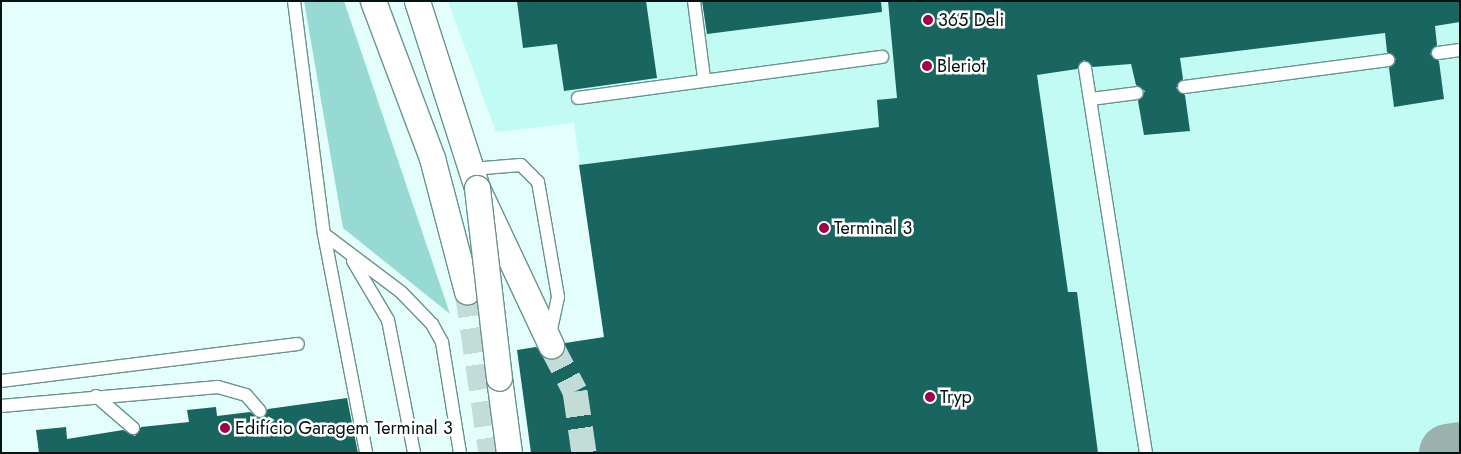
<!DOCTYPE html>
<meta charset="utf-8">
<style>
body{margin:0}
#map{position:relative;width:1461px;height:454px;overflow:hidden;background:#e4fffb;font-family:Jost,sans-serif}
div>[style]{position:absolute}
.built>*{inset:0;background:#c2faf4}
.green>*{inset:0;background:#97dad3}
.taxiway>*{height:58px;margin:-29px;padding:0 29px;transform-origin:29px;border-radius:29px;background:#9ab1ae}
.building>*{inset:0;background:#19655f}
.minor-tunnel>*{height:25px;margin-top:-12.5px;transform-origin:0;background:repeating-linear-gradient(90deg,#c2dcd8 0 25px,transparent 0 37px)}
.roads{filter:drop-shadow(1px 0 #68938e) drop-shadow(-1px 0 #68938e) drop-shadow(0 1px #68938e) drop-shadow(0 -1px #68938e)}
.service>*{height:12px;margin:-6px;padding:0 6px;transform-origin:6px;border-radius:6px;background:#fff}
.minor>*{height:25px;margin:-12.5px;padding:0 12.5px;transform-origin:12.5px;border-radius:12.5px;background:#fff}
.bridges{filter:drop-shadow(1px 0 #68938e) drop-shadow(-1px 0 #68938e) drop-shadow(0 1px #68938e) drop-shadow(0 -1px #68938e)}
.minor-bridge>*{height:25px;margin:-12.5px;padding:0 12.5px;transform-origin:12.5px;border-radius:12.5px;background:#fff}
.dots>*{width:14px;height:14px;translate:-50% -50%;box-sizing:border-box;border:2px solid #fff;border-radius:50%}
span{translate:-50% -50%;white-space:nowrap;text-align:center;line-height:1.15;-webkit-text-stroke:5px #fff;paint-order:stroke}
.poi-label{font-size:18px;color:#031311}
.left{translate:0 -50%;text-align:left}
.frame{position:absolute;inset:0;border:2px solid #031311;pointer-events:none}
</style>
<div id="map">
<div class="built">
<i style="clip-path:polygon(448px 1px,1460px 1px,1460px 453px,605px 453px,604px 337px,574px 123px,496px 132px)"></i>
</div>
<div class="green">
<i style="clip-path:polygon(304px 1px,344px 1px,450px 314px,343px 228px)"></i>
</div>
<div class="taxiway">
<i style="left:1448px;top:453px;width:12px;rotate:-9deg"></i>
</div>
<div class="building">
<i style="clip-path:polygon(517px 1px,646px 1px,657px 78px,564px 91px,557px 44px,523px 48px)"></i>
<i style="clip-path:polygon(702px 1px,881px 1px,882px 12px,707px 34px)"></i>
<i style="clip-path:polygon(888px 1px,1460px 1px,1460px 22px,1435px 26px,1437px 45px,1430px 54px,1439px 61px,1444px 99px,1394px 107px,1389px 68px,1396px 59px,1387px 52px,1385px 33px,1180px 58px,1183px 79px,1176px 88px,1185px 95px,1190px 131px,1144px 135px,1138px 101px,1145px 91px,1136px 85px,1131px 64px,1093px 67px,1084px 60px,1077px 69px,1037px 75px,1068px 292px,1077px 292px,1098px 453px,531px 453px,517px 350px,536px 347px,550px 359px,562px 354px,565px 343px,604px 337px,579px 165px,879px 127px,877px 100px,897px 98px)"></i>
<i style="clip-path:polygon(347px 398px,358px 453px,39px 453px,36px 430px,66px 427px,67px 439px,123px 430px,135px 436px,141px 427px,189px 422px,187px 410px,216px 407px,217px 416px,250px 412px,261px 419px,268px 409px)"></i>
</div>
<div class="minor-tunnel">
<i style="left:467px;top:291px;width:164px;rotate:81.6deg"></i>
<i style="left:551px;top:345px;width:52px;rotate:62.4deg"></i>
<i style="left:575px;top:391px;width:63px;rotate:81.7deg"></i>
</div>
<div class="roads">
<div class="service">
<i style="left:294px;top:1px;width:235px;rotate:82.7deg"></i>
<i style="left:324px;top:234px;width:223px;rotate:79.1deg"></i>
<i style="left:694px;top:1px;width:78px;rotate:82.6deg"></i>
<i style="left:1438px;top:53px;width:22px;rotate:-8deg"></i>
<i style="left:1085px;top:68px;width:390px;rotate:81deg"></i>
<i style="left:1184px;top:87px;width:206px;rotate:-7.5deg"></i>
<i style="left:578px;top:98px;width:307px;rotate:-7.7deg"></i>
<i style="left:1091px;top:99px;width:46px;rotate:-7.4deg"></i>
<i style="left:471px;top:169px;width:50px;rotate:-4.6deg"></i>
<i style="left:521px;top:165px;width:24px;rotate:45deg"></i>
<i style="left:538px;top:182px;width:117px;rotate:80.1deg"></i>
<i style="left:558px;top:297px;width:43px;rotate:102.1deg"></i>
<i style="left:324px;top:234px;width:96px;rotate:37deg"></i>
<i style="left:401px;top:292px;width:45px;rotate:45.9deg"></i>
<i style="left:432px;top:324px;width:21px;rotate:61deg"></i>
<i style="left:442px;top:342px;width:112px;rotate:80.8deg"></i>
<i style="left:353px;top:261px;width:69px;rotate:59.3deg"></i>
<i style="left:388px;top:320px;width:136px;rotate:78.9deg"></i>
<i style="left:1px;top:381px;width:299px;rotate:-7.1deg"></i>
<i style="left:96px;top:396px;width:49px;rotate:40.9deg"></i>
<i style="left:1px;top:406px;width:218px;rotate:-5deg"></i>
<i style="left:218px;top:387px;width:29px;rotate:16deg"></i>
<i style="left:246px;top:395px;width:21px;rotate:49deg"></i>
</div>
<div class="minor">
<i style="left:373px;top:1px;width:168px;rotate:69.4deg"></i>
<i style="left:432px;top:158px;width:138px;rotate:75.3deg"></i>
<i style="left:417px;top:1px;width:196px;rotate:72.2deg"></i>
<i style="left:477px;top:188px;width:174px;rotate:64.8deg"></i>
<i style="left:499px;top:378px;width:76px;rotate:82.4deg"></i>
</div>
</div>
<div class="bridges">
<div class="minor-bridge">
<i style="left:477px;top:188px;width:191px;rotate:83.4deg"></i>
</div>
</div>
<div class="dots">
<i style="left:928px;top:20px;background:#9f0449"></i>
<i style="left:927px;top:66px;background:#9f0449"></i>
<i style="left:824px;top:228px;background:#9f0449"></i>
<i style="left:930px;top:397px;background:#9f0449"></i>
<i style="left:225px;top:428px;background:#9f0449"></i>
</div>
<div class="poi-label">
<span class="left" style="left:938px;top:20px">365 Deli</span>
<span class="left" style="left:937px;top:66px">Bleriot</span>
<span class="left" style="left:834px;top:228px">Terminal 3</span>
<span class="left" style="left:940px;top:397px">Tryp</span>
<span class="left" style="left:235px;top:428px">Edifício Garagem Terminal 3</span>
</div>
<div class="frame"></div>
</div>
